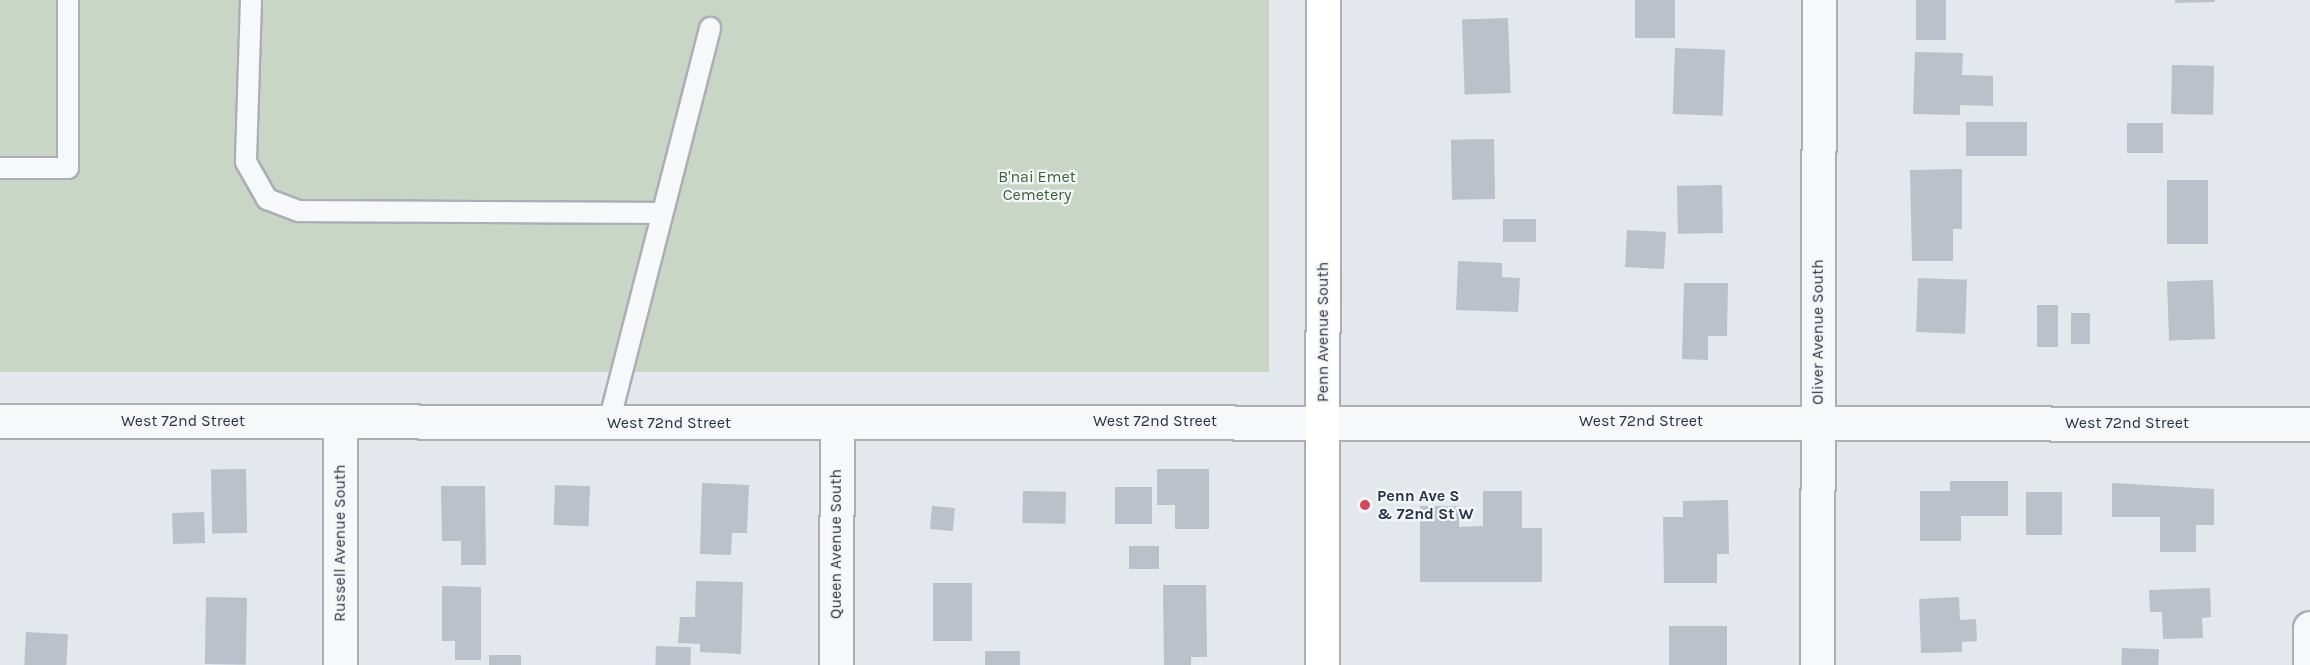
<!DOCTYPE html>
<style>
body{margin:0}
#map{position:relative;width:2310px;height:665px;overflow:hidden;background:#e4e7ec;font-family:Karla,sans-serif}
div>[style]{position:absolute}
.green>*{inset:0;background:#c9d6c5;transform-origin:0 0}
.building>*{inset:0;background:#bbc0ca;transform-origin:0 0}
.roads{filter:drop-shadow(2px 0 #a9aeb7) drop-shadow(-2px 0 #a9aeb7) drop-shadow(0 2px #a9aeb7) drop-shadow(0 -2px #a9aeb7)}
.service>*{height:20px;margin:-10px;padding:0 10px;transform-origin:10px;border-radius:10px;background:#f7f8fa}
.minor>*{height:33px;margin:-16.5px;padding:0 16.5px;transform-origin:16.5px;border-radius:16.5px;background:#f7f8fa}
.secondary>*{height:33px;margin:-16.5px;padding:0 16.5px;transform-origin:16.5px;border-radius:16.5px;background:#fff}
.dots>*{width:16px;height:16px;translate:-50% -50%;box-sizing:border-box;border:3px solid #f4f6f9;border-radius:50%}
span{translate:-50% -50%;white-space:nowrap;text-align:center;line-height:1.15;-webkit-text-stroke:4.5px #f4f6f9;paint-order:stroke}
.park-label{font-size:16px;color:#3f6138}
.street-label{font-size:16px;color:#2b3445}
.poi-label{font-size:16px;color:#2b3445;font-weight:700}
.left{translate:0 -50%;text-align:left}
</style>
<div id="map">
<div class="green">
<i style="left:0;top:0;width:1269px;height:372px"></i>
</div>
<div class="building">
<i style="left:1635px;top:0;width:40px;height:38px"></i>
<i style="left:1916px;top:0;width:30px;height:40px"></i>
<i style="clip-path:polygon(2175px 0,2215px 0,2215px 2px,2175px 3px)"></i>
<i style="left:1508px;top:18px;width:75px;height:46px;rotate:88deg"></i>
<i style="left:1675px;top:48px;width:50px;height:66px;rotate:2deg"></i>
<i style="clip-path:polygon(1915px 52px,1963px 53px,1962px 75px,1993px 76px,1993px 106px,1960px 105px,1960px 115px,1913px 114px)"></i>
<i style="left:2172px;top:65px;width:42px;height:49px;rotate:1deg"></i>
<i style="left:1966px;top:122px;width:61px;height:34px"></i>
<i style="left:2127px;top:123px;width:36px;height:30px"></i>
<i style="left:1494px;top:139px;width:60px;height:43px;rotate:89deg"></i>
<i style="clip-path:polygon(1962px 169px,1962px 229px,1953px 229px,1953px 261px,1912px 261px,1910px 170px)"></i>
<i style="left:2167px;top:180px;width:41px;height:64px"></i>
<i style="left:1722px;top:185px;width:48px;height:45px;rotate:89deg"></i>
<i style="left:1503px;top:219px;width:33px;height:23px"></i>
<i style="left:1627px;top:230px;width:39px;height:37px;rotate:3deg"></i>
<i style="clip-path:polygon(1458px 261px,1502px 263px,1502px 277px,1520px 278px,1518px 312px,1456px 310px)"></i>
<i style="left:1918px;top:278px;width:49px;height:54px;rotate:2deg"></i>
<i style="left:2213px;top:280px;width:59px;height:46px;rotate:88deg"></i>
<i style="clip-path:polygon(1684px 283px,1728px 283px,1727px 336px,1708px 336px,1708px 360px,1682px 359px)"></i>
<i style="left:2037px;top:305px;width:21px;height:42px"></i>
<i style="left:2071px;top:313px;width:19px;height:31px"></i>
<i style="left:246px;top:469px;width:64px;height:35px;rotate:89deg"></i>
<i style="clip-path:polygon(1157px 469px,1209px 469px,1209px 529px,1175px 529px,1175px 505px,1157px 505px)"></i>
<i style="clip-path:polygon(1950px 481px,2008px 481px,2008px 516px,1961px 516px,1961px 541px,1920px 541px,1920px 491px,1950px 491px)"></i>
<i style="clip-path:polygon(702px 483px,749px 485px,747px 533px,732px 533px,731px 555px,700px 554px)"></i>
<i style="clip-path:polygon(2112px 483px,2214px 489px,2214px 525px,2196px 525px,2196px 552px,2160px 552px,2160px 517px,2112px 517px)"></i>
<i style="left:555px;top:485px;width:35px;height:40px;rotate:2deg"></i>
<i style="clip-path:polygon(441px 486px,485px 486px,486px 565px,461px 565px,461px 541px,442px 541px)"></i>
<i style="left:1115px;top:487px;width:37px;height:37px"></i>
<i style="left:1023px;top:491px;width:43px;height:32px;rotate:1deg"></i>
<i style="clip-path:polygon(1483px 491px,1522px 491px,1522px 528px,1542px 528px,1542px 582px,1420px 582px,1420px 506px,1459px 506px,1459px 527px,1483px 526px)"></i>
<i style="left:2026px;top:492px;width:36px;height:43px"></i>
<i style="clip-path:polygon(1728px 500px,1729px 554px,1717px 554px,1717px 583px,1664px 583px,1663px 517px,1683px 517px,1683px 501px)"></i>
<i style="left:932px;top:506px;width:23px;height:23px;rotate:5deg"></i>
<i style="left:204px;top:512px;width:31px;height:32px;rotate:88deg"></i>
<i style="left:1129px;top:546px;width:30px;height:23px"></i>
<i style="clip-path:polygon(696px 581px,743px 582px,741px 654px,700px 652px,700px 644px,678px 643px,680px 617px,695px 617px)"></i>
<i style="left:933px;top:583px;width:39px;height:58px"></i>
<i style="clip-path:polygon(1163px 585px,1206px 585px,1207px 657px,1191px 657px,1191px 665px,1164px 665px)"></i>
<i style="clip-path:polygon(442px 586px,481px 587px,481px 660px,455px 660px,455px 641px,442px 641px)"></i>
<i style="clip-path:polygon(2210px 588px,2211px 617px,2202px 618px,2203px 638px,2163px 639px,2162px 612px,2150px 612px,2149px 590px)"></i>
<i style="left:206px;top:597px;width:41px;height:67px;rotate:1deg"></i>
<i style="clip-path:polygon(1959px 597px,1960px 620px,1976px 619px,1977px 641px,1962px 642px,1962px 652px,1921px 653px,1919px 599px)"></i>
<i style="left:1669px;top:626px;width:58px;height:39px"></i>
<i style="left:26px;top:632px;width:42px;height:33px;rotate:3deg"></i>
<i style="left:656px;top:646px;width:35px;height:19px;rotate:2deg"></i>
<i style="left:2122px;top:648px;width:37px;height:17px;rotate:2deg"></i>
<i style="left:1020px;top:651px;width:14px;height:35px;rotate:90deg"></i>
<i style="left:521px;top:655px;width:10px;height:32px;rotate:90deg"></i>
</div>
<div class="roads">
<div class="service">
<i style="left:251px;top:0;width:162px;rotate:91.8deg"></i>
<i style="left:246px;top:162px;width:43px;rotate:60.4deg"></i>
<i style="left:267px;top:199px;width:34px;rotate:21deg"></i>
<i style="left:299px;top:211px;width:362px;rotate:0.3deg"></i>
<i style="left:0;top:168px;width:68px"></i>
<i style="left:68px;top:168px;width:168px;rotate:-90deg"></i>
<i style="left:609px;top:422px;width:407px;rotate:-75.6deg"></i>
</div>
<div class="minor">
<i style="left:0;top:421px;width:2310px;rotate:0.07deg"></i>
<i style="left:340px;top:665px;width:244px;rotate:-90deg"></i>
<i style="left:836px;top:665px;width:242px;rotate:-89.8deg"></i>
<i style="left:1817px;top:665px;width:665px;rotate:-89.83deg"></i>
<i style="left:2310px;top:665px;width:37px;rotate:-90deg"></i>
</div>
<div class="secondary">
<i style="left:1322px;top:665px;width:665px;rotate:-89.91deg"></i>
</div>
</div>
<div class="dots">
<i style="left:1365px;top:505px;background:#d1495b"></i>
</div>
<div class="park-label">
<span style="left:1037px;top:186px">B'nai Emet<br>Cemetery</span>
</div>
<div class="street-label">
<span style="left:1323px;top:332px;rotate:-90deg">Penn Avenue South</span>
<span style="left:1818px;top:332px;rotate:-90deg">Oliver Avenue South</span>
<span style="left:183px;top:421px">West 72nd Street</span>
<span style="left:1155px;top:421px">West 72nd Street</span>
<span style="left:1641px;top:421px">West 72nd Street</span>
<span style="left:669px;top:423px">West 72nd Street</span>
<span style="left:2127px;top:423px">West 72nd Street</span>
<span style="left:340px;top:543px;rotate:-90deg">Russell Avenue South</span>
<span style="left:836px;top:544px;rotate:-90deg">Queen Avenue South</span>
</div>
<div class="poi-label">
<span class="left" style="left:1377px;top:505px">Penn Ave S<br>&amp; 72nd St W</span>
</div>
</div>
